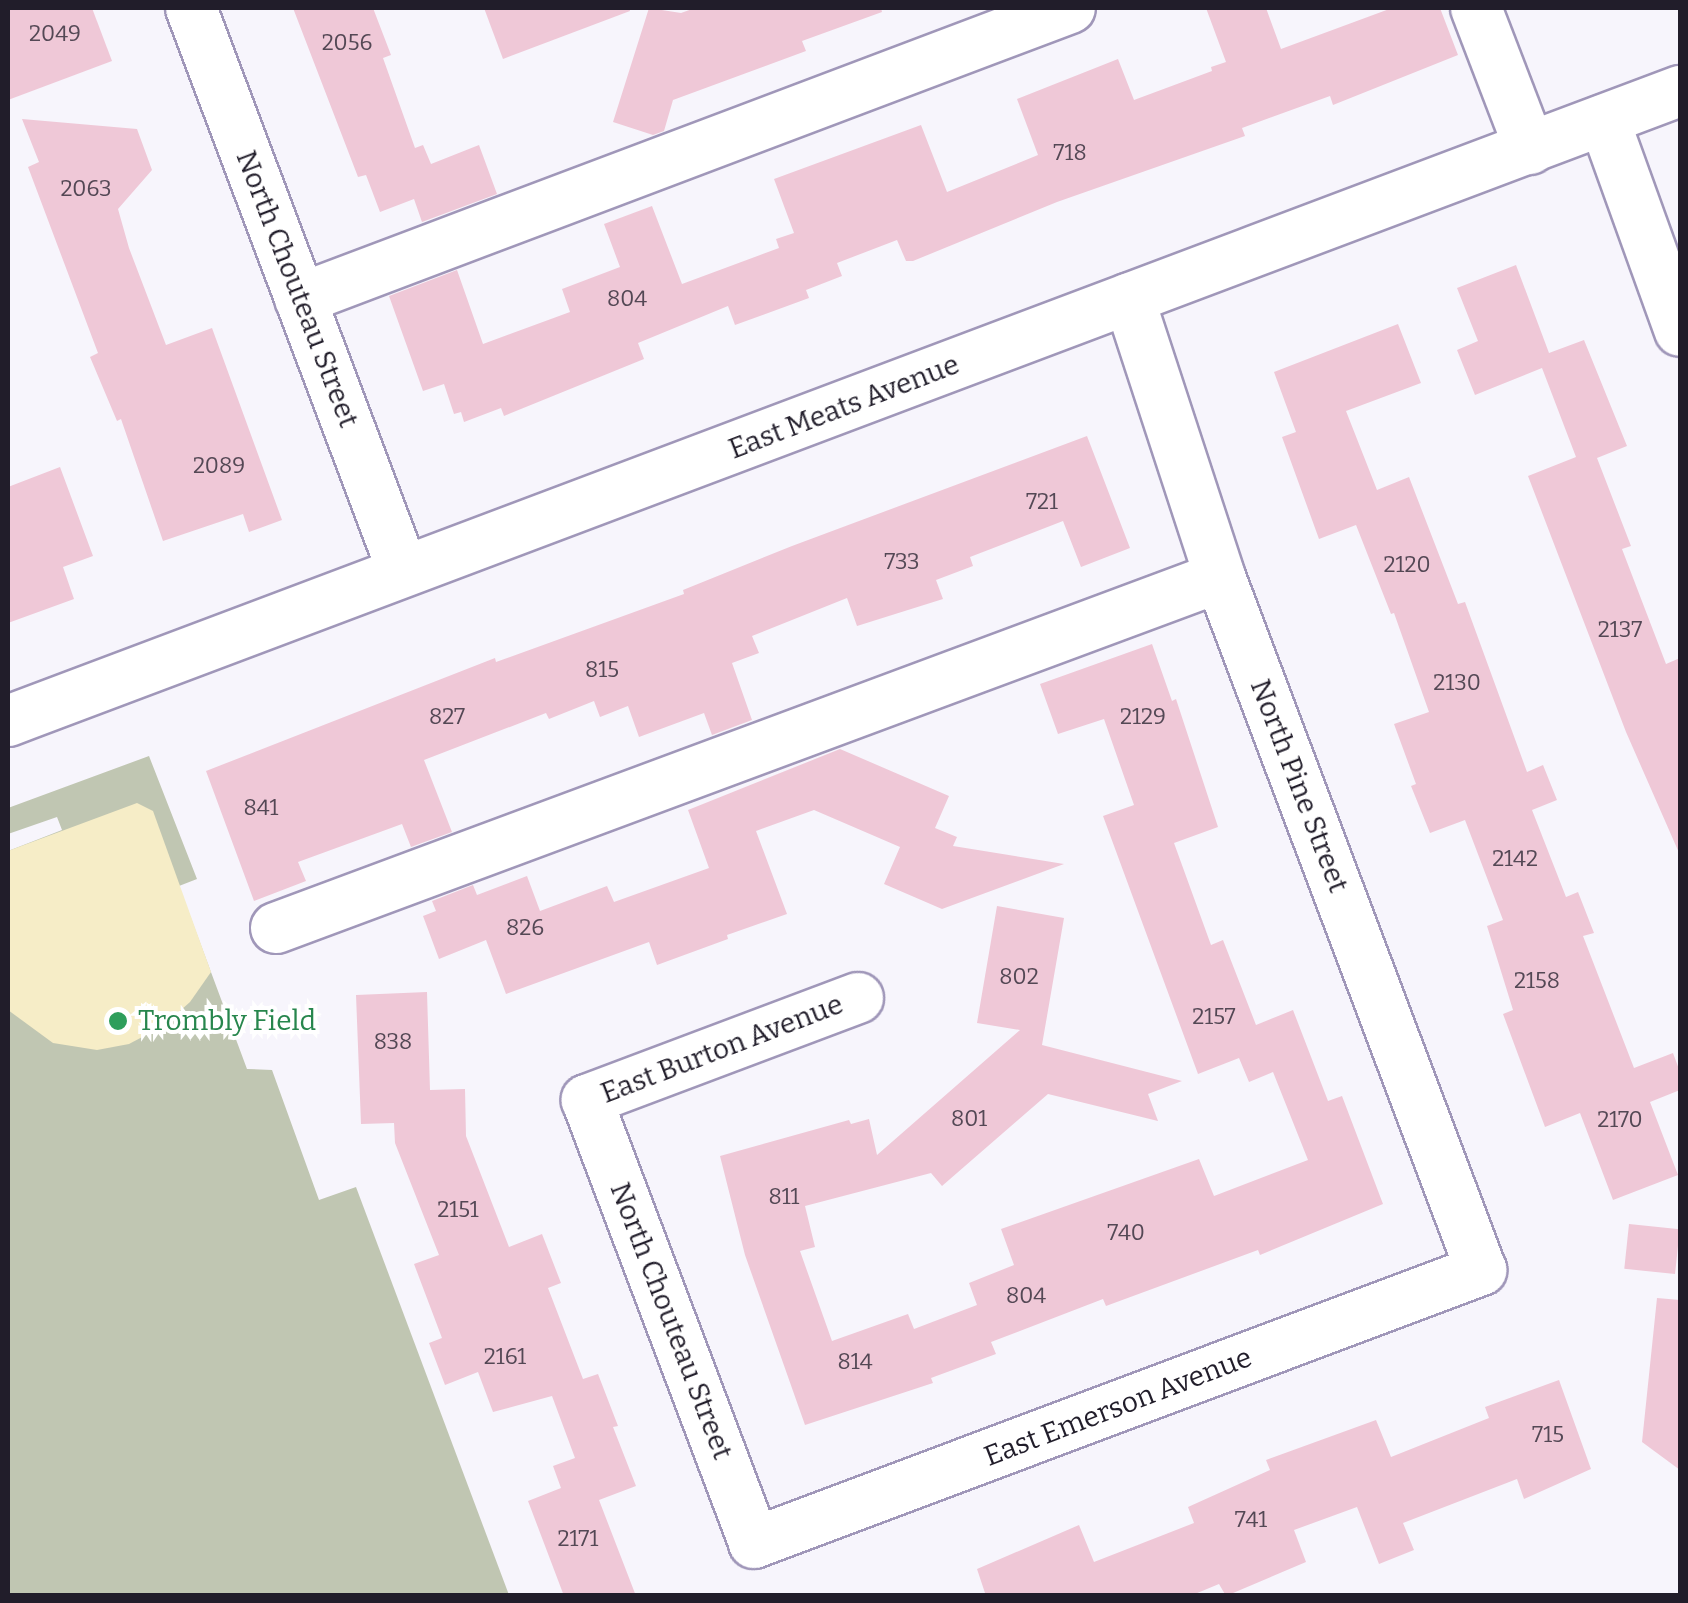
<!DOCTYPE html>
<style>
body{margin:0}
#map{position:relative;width:1688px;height:1603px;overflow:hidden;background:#f7f5fc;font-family:Bitter,serif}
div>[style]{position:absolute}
.green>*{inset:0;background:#c0c6b2}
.sand>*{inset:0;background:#f6edc7}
.building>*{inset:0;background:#efc8d7;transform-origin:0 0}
.roads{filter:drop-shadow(2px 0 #a097b9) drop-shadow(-2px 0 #a097b9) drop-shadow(0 2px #a097b9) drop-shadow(0 -2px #a097b9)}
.minor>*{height:50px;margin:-25px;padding:0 25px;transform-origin:25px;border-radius:25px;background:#fff}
.dots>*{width:28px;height:28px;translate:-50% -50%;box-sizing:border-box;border:5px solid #fff;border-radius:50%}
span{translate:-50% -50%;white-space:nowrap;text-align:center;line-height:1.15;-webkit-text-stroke:8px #fff;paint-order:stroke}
.number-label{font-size:22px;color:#544855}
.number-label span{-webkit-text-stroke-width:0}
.street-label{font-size:28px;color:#211d2a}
.leisure-label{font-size:28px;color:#27864d}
.left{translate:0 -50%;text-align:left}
.frame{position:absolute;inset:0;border:10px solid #211d2a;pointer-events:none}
</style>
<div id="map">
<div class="green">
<i style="clip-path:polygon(149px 756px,197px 879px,179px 886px,247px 1069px,272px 1070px,319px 1200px,356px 1187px,509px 1595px,8px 1596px,8px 851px,62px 830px,57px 817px,8px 834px,8px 808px)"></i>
</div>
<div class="sand">
<i style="clip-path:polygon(137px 803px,153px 811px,211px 972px,190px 1002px,163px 1026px,129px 1044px,97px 1050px,53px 1043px,8px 1010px,8px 851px)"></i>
</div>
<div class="building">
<i style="clip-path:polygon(8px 8px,92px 8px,112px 61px,8px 100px)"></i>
<i style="clip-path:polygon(293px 8px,373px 8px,391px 55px,383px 58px,415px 148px,423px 145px,431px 164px,479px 145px,497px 194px,422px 222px,414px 199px,380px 212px,366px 175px,358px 177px)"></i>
<i style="clip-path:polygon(484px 8px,629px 8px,630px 11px,503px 59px)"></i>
<i style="clip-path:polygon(649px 8px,681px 13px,695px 8px,881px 8px,882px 12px,802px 41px,806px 51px,673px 100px,664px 131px,653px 135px,613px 122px)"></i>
<i style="clip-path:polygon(1206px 8px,1266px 8px,1281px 49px,1392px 8px,1440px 8px,1458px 55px,1333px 105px,1330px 96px,1242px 128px,1245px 136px,1057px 202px,913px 261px,906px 261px,897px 240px,837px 263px,842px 276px,806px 290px,809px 298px,735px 325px,728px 306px,638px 343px,644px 359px,504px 416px,501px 408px,464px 422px,461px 412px,454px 414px,444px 384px,423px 391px,389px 296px,457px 270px,483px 344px,570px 312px,562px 289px,620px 267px,604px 224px,652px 206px,682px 284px,779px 248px,776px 239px,794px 233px,774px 179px,921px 125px,947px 192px,1038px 155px,1017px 99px,1118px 59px,1134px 100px,1212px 71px,1211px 67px,1226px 62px)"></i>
<i style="clip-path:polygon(22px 119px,137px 129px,152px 170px,118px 209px,129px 248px,166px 345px,212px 328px,282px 520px,249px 532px,243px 514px,163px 541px,121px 419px,117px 421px,90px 357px,98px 353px,28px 167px,39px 162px)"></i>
<i style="clip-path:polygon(1516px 265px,1549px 353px,1584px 340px,1627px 446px,1597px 458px,1631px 546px,1622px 549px,1666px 664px,1680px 658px,1680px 855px,1626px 732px,1528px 476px,1576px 457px,1542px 368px,1475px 395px,1457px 350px,1478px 341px,1457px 288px)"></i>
<i style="clip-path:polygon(1398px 324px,1421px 383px,1346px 411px,1377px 490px,1409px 477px,1458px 604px,1465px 602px,1527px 772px,1543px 765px,1557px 800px,1532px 810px,1566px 897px,1578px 892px,1594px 933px,1583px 936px,1634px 1068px,1673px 1053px,1680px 1072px,1680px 1090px,1650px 1102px,1678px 1175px,1613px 1200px,1580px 1113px,1545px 1127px,1503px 1014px,1513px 1010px,1487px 926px,1503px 920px,1465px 820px,1430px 833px,1411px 786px,1416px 784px,1394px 724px,1429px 712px,1394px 613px,1391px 614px,1356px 525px,1319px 539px,1282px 437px,1296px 432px,1274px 372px)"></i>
<i style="clip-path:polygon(1087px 436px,1130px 548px,1081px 567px,1063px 521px,970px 557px,973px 566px,936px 580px,943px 599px,857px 626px,847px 598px,752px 636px,759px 653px,732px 663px,752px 720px,712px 735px,704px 713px,639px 737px,628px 706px,600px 717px,594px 701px,549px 719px,546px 713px,424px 760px,452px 832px,411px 847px,402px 824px,298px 862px,306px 881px,254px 901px,206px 771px,495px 658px,496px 662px,684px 594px,683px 590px,792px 546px)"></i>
<i style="clip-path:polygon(60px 467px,93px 556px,63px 567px,74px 599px,8px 623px,8px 487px)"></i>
<i style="clip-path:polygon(1152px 644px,1172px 701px,1176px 699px,1218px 827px,1174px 843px,1211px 945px,1223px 940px,1256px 1025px,1293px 1010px,1328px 1101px,1342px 1096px,1383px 1204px,1260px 1255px,1258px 1250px,1106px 1306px,1103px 1299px,991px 1342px,996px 1354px,931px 1378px,933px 1383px,805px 1425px,745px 1255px,720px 1156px,849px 1120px,851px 1124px,869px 1119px,877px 1155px,1020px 1030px,977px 1023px,997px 906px,1064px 918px,1042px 1045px,1182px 1081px,1148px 1094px,1158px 1121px,1048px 1094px,942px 1186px,931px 1173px,805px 1206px,815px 1247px,800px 1251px,832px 1341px,908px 1314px,914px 1329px,977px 1305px,969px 1283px,1014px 1265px,1001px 1229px,1199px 1159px,1214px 1196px,1308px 1160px,1273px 1072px,1249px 1082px,1239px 1058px,1198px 1074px,1103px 816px,1134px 805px,1104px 719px,1058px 734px,1040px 684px)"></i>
<i style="clip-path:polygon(840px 749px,949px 796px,935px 828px,957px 837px,953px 846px,1064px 864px,942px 909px,884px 884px,900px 847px,814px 810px,756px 831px,787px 914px,727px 935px,728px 939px,657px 965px,649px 942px,506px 994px,486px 940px,439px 959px,423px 916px,436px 911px,432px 901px,473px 885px,477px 895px,527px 876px,540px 911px,607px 886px,614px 902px,709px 868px,688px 810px)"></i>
<i style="clip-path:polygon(427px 992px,430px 1090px,465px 1089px,466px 1136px,509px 1247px,542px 1234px,561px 1283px,548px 1288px,583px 1379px,598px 1374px,618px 1426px,613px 1427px,636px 1486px,599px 1500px,636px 1596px,564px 1596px,528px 1501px,561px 1488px,553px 1466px,575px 1458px,552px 1396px,493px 1412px,478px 1372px,445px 1385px,429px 1343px,442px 1338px,414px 1264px,439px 1255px,395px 1143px,394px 1123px,361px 1124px,356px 995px)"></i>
<i style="left:1629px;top:1224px;width:51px;height:45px;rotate:6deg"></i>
<i style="clip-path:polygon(1657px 1298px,1680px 1300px,1680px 1470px,1642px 1442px)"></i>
<i style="clip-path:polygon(1559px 1380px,1591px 1469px,1524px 1499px,1517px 1479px,1403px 1523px,1414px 1550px,1379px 1564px,1357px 1507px,1294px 1530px,1306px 1562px,1226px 1596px,1219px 1584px,1190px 1596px,986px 1596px,977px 1569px,1079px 1525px,1094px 1562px,1194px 1523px,1188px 1507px,1270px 1470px,1266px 1460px,1376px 1420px,1391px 1457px,1489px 1418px,1485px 1407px)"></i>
</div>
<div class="roads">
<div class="minor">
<i style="left:191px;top:8px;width:602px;rotate:69.37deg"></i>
<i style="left:1476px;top:8px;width:151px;rotate:69deg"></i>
<i style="left:1604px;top:120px;width:224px;rotate:70.2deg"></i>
<i style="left:300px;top:299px;width:823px;rotate:-20.7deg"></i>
<i style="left:8px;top:721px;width:1787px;rotate:-20.65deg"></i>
<i style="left:276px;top:928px;width:1007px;rotate:-20.4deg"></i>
<i style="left:858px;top:998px;width:290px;rotate:159.4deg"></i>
<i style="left:587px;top:1100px;width:473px;rotate:69.3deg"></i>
<i style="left:754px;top:1543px;width:777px;rotate:-20.58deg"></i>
<i style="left:1481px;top:1270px;width:741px;rotate:-110.64deg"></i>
<i style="left:1220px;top:577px;width:293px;rotate:-108.1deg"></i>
</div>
</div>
<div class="dots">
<i style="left:118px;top:1021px;background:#2e9e5b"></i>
</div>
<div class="number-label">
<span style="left:55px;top:34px">2049</span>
<span style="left:347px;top:43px">2056</span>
<span style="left:1070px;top:153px">718</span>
<span style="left:86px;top:189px">2063</span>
<span style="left:627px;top:299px">804</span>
<span style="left:219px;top:466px">2089</span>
<span style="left:1042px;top:502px">721</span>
<span style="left:902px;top:562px">733</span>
<span style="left:1407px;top:565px">2120</span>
<span style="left:1620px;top:630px">2137</span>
<span style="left:602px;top:670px">815</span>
<span style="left:1457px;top:683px">2130</span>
<span style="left:447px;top:717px">827</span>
<span style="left:1143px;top:717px">2129</span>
<span style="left:261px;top:808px">841</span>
<span style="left:1515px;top:859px">2142</span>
<span style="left:525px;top:928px">826</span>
<span style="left:1019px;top:977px">802</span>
<span style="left:1537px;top:981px">2158</span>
<span style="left:1214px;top:1017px">2157</span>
<span style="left:393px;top:1042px">838</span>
<span style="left:969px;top:1119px">801</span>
<span style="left:1620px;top:1120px">2170</span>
<span style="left:784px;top:1197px">811</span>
<span style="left:458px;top:1210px">2151</span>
<span style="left:1126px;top:1233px">740</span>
<span style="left:1026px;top:1296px">804</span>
<span style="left:505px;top:1357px">2161</span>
<span style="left:855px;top:1362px">814</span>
<span style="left:1548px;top:1435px">715</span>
<span style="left:1251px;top:1520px">741</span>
<span style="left:578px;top:1539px">2171</span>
</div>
<div class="street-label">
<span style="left:297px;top:289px;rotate:69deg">North Chouteau Street</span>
<span style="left:844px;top:407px;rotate:-21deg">East Meats Avenue</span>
<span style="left:1299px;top:786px;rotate:69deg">North Pine Street</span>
<span style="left:722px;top:1049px;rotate:-21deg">East Burton Avenue</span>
<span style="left:671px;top:1321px;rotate:69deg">North Chouteau Street</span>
<span style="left:1118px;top:1407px;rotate:-21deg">East Emerson Avenue</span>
</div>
<div class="leisure-label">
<span class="left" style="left:138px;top:1021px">Trombly Field</span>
</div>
<div class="frame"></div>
</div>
